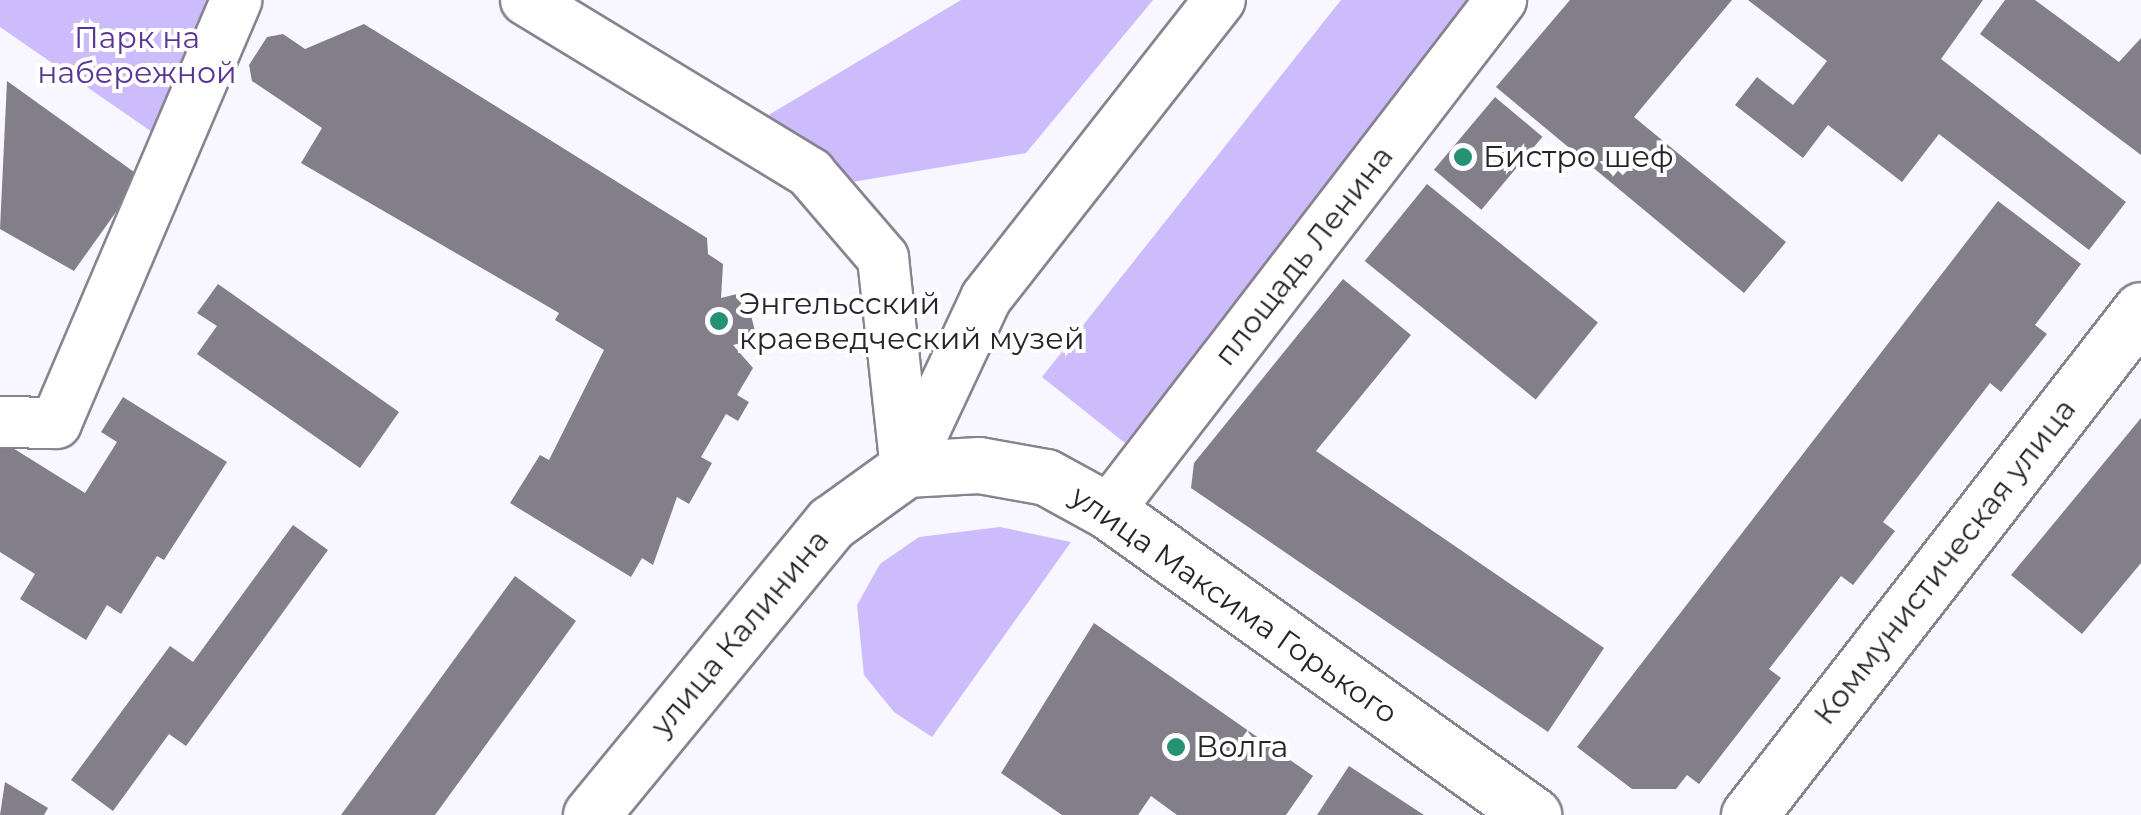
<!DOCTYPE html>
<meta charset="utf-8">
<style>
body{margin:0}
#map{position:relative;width:2141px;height:815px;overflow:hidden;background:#f8f6fe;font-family:Montserrat,sans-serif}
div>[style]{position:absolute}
.green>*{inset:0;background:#cdbcfc}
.building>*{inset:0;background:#827f8b;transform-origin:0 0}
.roads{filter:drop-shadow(2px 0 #878490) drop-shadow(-2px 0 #878490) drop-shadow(0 2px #878490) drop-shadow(0 -2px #878490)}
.minor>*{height:50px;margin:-25px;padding:0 25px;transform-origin:25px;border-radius:25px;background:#fff}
.major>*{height:55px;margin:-27.5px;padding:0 27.5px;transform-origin:27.5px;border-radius:27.5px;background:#fff}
.dots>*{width:28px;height:28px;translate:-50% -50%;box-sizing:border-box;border:5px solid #fff;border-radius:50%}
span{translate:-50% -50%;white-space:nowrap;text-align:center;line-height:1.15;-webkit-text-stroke:8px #fff;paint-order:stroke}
.park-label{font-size:30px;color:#593696}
.poi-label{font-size:30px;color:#26252a}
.left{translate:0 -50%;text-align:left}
.street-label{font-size:30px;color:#26252a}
</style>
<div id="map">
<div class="green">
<i style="clip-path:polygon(0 0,237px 0,155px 134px,0 27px)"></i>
<i style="clip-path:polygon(961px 0,1153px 0,1026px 153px,840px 184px,752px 125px)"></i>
<i style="clip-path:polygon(1341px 0,1476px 0,1125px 443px,1042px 377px)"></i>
<i style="clip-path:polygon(1000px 527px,1071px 542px,932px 737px,894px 712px,864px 675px,857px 605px,880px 564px,919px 537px)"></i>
</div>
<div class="building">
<i style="clip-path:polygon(1570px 0,1732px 0,1634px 117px,1786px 242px,1744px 293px,1496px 87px)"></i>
<i style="clip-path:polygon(1748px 0,1983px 0,1941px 59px,2126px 202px,2089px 250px,1939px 134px,1902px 182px,1828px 125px,1803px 158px,1735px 105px,1757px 77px,1793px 105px,1827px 61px)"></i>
<i style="clip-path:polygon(2005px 0,2035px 0,2119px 62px,2141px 38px,2141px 155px,1980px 34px)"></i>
<i style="clip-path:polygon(364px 24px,707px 238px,708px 254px,723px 264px,721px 298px,745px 292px,757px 339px,733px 345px,753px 368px,737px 395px,749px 402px,738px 421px,726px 414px,701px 457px,712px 463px,689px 504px,677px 497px,653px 565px,642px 558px,631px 577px,510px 503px,540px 455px,549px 460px,604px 350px,555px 320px,559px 313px,301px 163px,322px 128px,252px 81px,249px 65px,267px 37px,283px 34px,305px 49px)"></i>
<i style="clip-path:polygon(7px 81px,141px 177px,74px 271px,0 229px)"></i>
<i style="left:1495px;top:97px;width:62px;height:95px;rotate:40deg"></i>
<i style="left:1427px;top:184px;width:220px;height:99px;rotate:39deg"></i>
<i style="clip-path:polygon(1998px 201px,2081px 264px,2035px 325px,2047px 334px,2001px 392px,1990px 383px,1883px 522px,1895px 531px,1853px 585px,1841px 576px,1769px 669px,1781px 678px,1699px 784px,1687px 775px,1676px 789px,1632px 789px,1577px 747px)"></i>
<i style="clip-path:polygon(1343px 279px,1411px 335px,1316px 451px,1604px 648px,1548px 732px,1191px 488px,1194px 463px)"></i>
<i style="clip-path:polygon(218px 284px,399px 412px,360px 468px,197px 354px,217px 326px,197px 313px)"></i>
<i style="clip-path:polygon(123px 397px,227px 462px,164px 560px,157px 556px,121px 614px,107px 605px,86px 640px,20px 599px,35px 574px,0 552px,0 440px,85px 493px,117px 442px,101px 432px)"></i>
<i style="clip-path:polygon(2141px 418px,2141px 563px,2082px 634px,2011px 575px)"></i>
<i style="clip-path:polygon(293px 525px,328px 550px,186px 746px,169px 734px,113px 811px,71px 780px,170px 646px,193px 662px)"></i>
<i style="clip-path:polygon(515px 576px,576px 621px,435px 815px,341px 815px)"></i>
<i style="clip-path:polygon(1094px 623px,1313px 776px,1286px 815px,1177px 815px,1151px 796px,1138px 815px,1062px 815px,1001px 773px)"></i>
<i style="clip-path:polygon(1349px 766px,1424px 815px,1317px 815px)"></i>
<i style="clip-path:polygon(5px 782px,48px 808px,44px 815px,0 815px)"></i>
</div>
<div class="roads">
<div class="minor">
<i style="left:526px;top:0;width:333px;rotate:31.3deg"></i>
<i style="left:810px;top:173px;width:112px;rotate:49.3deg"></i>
<i style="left:883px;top:258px;width:212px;rotate:83.8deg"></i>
<i style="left:0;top:422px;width:56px;rotate:1deg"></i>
<i style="left:56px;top:423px;width:460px;rotate:-66.9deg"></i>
<i style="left:906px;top:469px;width:189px;rotate:-64.9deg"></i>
<i style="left:986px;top:298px;width:379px;rotate:-51.9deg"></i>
<i style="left:1108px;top:511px;width:645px;rotate:-52.44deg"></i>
</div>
<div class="major">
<i style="left:591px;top:815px;width:378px;rotate:-50.6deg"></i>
<i style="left:831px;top:523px;width:92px;rotate:-35.8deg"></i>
<i style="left:906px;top:469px;width:73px;rotate:-3.1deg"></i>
<i style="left:979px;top:465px;width:68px;rotate:10.2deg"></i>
<i style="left:1046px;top:477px;width:71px;rotate:28.7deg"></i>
<i style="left:1108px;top:511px;width:523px;rotate:35.58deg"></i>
<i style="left:1749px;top:815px;width:639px;rotate:-52.18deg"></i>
</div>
</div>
<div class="dots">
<i style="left:1463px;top:157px;background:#249273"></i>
<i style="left:719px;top:321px;background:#249273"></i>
<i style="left:1176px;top:747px;background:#249273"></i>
</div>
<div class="park-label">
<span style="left:137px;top:55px">Парк на<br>набережной</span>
</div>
<div class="poi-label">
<span class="left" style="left:1483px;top:157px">Бистро шеф</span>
<span class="left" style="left:739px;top:321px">Энгельсский<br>краеведческий музей</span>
<span class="left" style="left:1196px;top:747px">Волга</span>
</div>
<div class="street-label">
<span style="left:1304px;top:256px;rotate:-52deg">площадь Ленина</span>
<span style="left:1945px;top:562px;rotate:-52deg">Коммунистическая улица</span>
<span style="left:1234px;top:605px;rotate:35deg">улица Максима Горького</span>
<span style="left:740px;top:633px;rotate:-50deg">улица Калинина</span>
</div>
</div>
